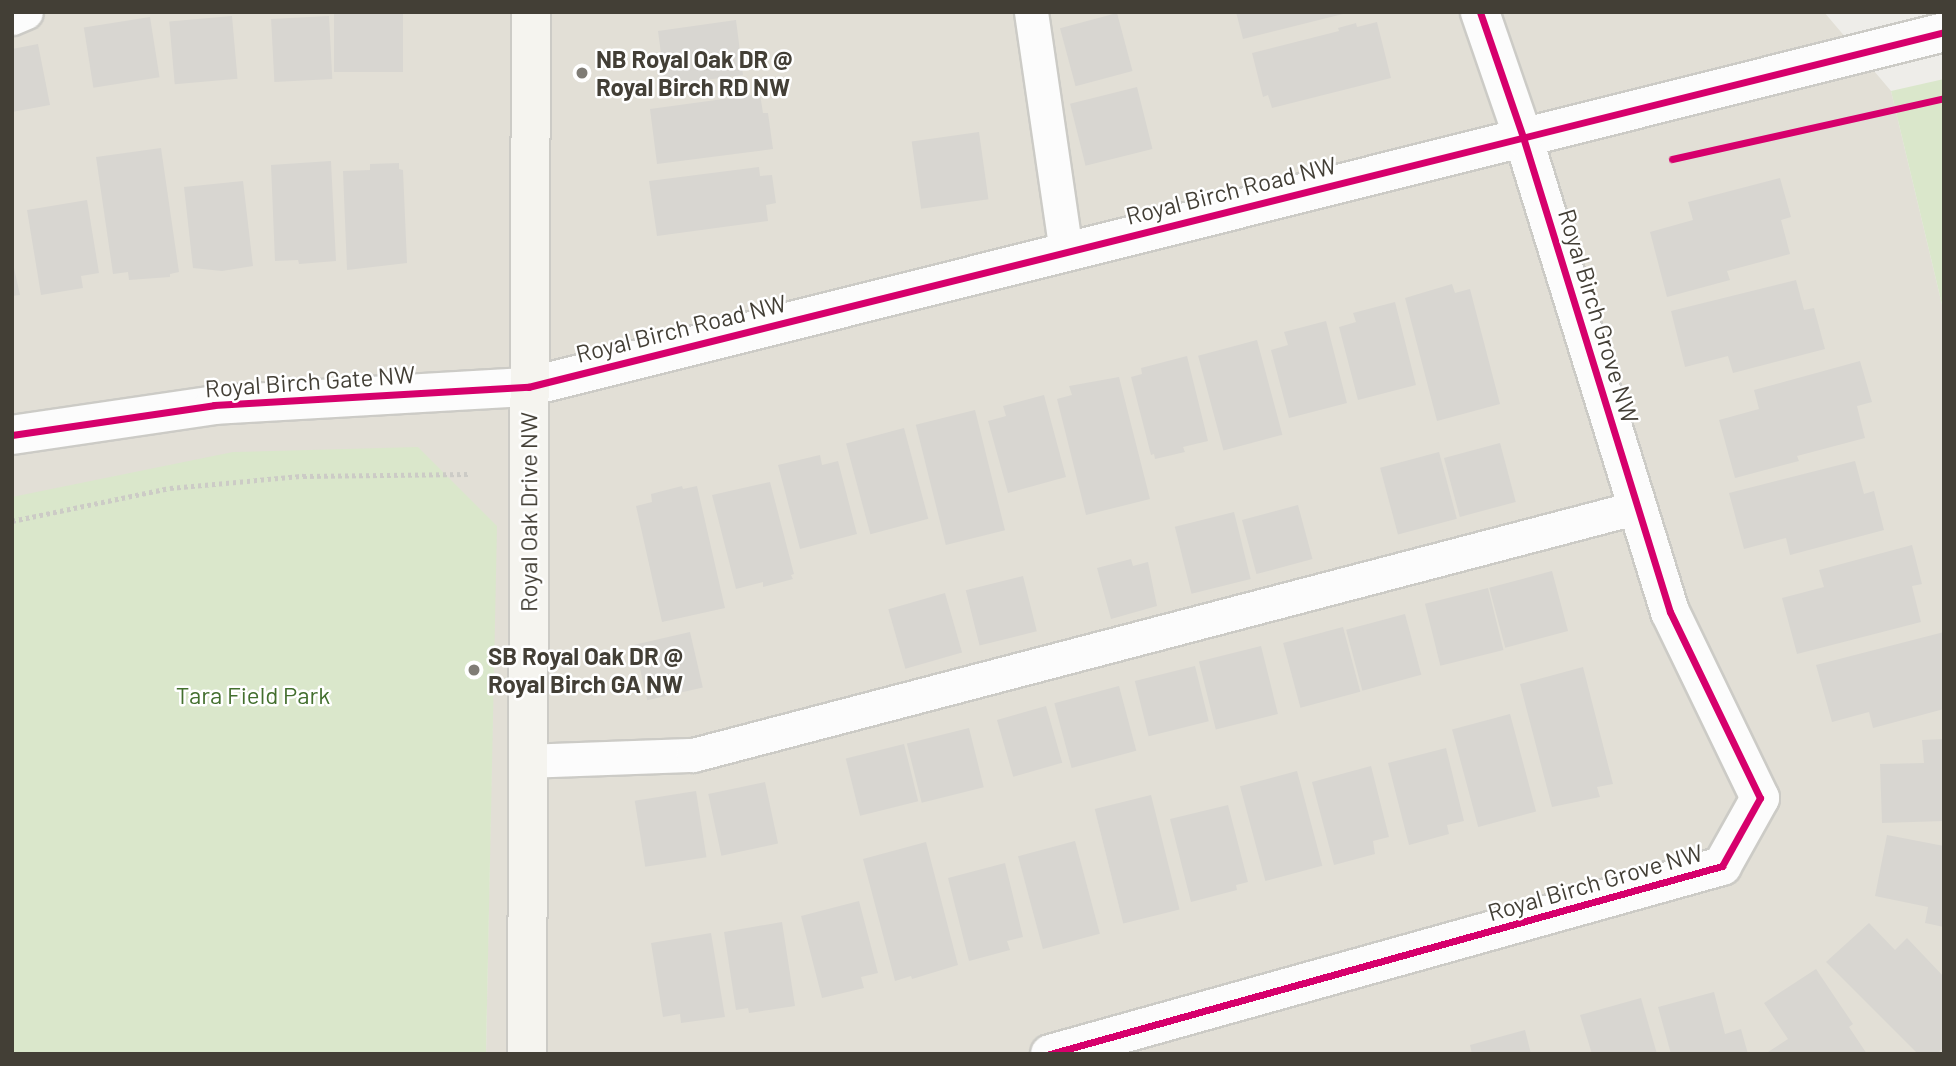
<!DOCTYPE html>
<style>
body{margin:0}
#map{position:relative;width:1956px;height:1066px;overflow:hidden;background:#eeede9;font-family:Barlow,sans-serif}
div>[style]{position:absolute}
.residential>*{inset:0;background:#e2dfd6}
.green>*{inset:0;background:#dae7cb}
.building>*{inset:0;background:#d8d6d1;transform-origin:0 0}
.path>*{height:4.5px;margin-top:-2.25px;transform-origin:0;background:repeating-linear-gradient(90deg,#cccbc6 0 3.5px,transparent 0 7px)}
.roads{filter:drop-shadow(2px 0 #cccbc6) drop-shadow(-2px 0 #cccbc6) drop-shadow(0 2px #cccbc6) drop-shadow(0 -2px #cccbc6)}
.lane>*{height:33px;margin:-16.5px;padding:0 16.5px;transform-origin:16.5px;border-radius:16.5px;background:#fcfcfc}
.street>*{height:38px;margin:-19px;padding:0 19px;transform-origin:19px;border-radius:19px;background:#fcfcfc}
.secondary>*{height:38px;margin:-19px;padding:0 19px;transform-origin:19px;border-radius:19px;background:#f5f4ef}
.cycleway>*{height:7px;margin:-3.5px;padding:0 3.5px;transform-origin:3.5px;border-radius:3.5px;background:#d6006c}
.dots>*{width:19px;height:19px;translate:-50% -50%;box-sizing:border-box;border:4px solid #fff;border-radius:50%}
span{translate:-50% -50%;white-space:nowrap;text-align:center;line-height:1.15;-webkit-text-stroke:5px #fff;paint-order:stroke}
.poi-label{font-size:24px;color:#433f36;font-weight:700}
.left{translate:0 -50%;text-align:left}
.street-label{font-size:24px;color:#433f36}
.park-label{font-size:24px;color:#436f2e}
.frame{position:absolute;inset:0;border:14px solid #433f36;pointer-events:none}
</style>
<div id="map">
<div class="residential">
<i style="clip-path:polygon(12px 12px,1824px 12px,1891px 91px,1944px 313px,1944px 1054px,486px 1054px,496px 526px,12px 497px)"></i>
</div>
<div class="green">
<i style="clip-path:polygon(1944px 79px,1944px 313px,1891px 91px)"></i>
<i style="clip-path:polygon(418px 447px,497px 526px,486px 1054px,12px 1054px,12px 497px,233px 452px)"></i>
</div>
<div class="building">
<i style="left:334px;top:12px;width:69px;height:60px"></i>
<i style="clip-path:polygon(1236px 12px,1347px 12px,1347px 13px,1243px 39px)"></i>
<i style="left:1117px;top:13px;width:60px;height:59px;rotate:75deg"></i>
<i style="left:232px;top:16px;width:63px;height:63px;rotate:85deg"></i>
<i style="left:329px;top:16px;width:63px;height:58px;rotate:87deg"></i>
<i style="left:150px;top:17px;width:61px;height:67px;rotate:81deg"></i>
<i style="clip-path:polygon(736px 20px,743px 75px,660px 86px,656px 61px,662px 61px,658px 31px)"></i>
<i style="clip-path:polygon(1377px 22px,1391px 78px,1272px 108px,1268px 95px,1263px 97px,1252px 53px,1339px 31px,1338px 28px,1356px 23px,1357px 27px)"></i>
<i style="clip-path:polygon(38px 44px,50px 105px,12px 112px,12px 49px)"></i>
<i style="left:1137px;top:87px;width:64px;height:69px;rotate:76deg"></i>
<i style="clip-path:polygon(760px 94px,763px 113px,768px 113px,773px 149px,657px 164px,650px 109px)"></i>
<i style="left:979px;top:132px;width:68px;height:68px;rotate:82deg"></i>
<i style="clip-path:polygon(161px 148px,179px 272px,170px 274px,170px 277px,129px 280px,128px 272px,113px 274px,96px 157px)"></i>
<i style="clip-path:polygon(331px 161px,336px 261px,299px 264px,298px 260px,275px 261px,271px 165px)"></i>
<i style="clip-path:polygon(399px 163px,399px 169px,403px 170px,407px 263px,347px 270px,343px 171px,370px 170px,370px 164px)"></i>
<i style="clip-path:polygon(759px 167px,760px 176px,772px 175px,776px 203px,766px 205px,768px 221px,657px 236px,649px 181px)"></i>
<i style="clip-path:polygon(1780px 178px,1791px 217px,1781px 220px,1790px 254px,1727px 271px,1730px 280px,1667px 297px,1650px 232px,1693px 220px,1688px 202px)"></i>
<i style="clip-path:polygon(243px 181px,253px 266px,222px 271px,193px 268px,184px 187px)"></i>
<i style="clip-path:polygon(87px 200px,99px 273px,81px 276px,83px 288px,41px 295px,27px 210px)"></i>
<i style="clip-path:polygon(12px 259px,20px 295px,12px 296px)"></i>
<i style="clip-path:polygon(1796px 280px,1804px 310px,1814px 308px,1825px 349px,1733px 373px,1728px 356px,1685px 367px,1671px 311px)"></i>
<i style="clip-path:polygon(1452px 284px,1455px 293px,1470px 289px,1500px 404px,1437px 421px,1405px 298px)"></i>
<i style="clip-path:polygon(1395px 302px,1416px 385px,1358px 400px,1339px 327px,1356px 322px,1353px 313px)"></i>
<i style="clip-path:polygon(1326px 321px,1347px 403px,1289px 418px,1271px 350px,1288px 345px,1284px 332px)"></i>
<i style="left:1257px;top:340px;width:98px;height:61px;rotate:75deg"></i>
<i style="clip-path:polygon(1187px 356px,1208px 441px,1183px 447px,1185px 452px,1155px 459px,1154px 454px,1151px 455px,1131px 377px,1142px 374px,1141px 368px)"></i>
<i style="clip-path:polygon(1860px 361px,1872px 402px,1857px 406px,1865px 438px,1797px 456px,1799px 461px,1735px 478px,1719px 420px,1759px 409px,1754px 390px)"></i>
<i style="clip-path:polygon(1119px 377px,1150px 499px,1086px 515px,1057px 399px,1072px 395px,1069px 386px)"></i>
<i style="clip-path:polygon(1044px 395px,1066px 477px,1008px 493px,988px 421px,1006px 416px,1003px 406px)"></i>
<i style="left:975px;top:410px;width:124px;height:61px;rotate:76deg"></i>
<i style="left:904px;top:428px;width:94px;height:60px;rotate:75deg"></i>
<i style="left:1500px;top:443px;width:61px;height:58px;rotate:75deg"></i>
<i style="left:1439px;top:452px;width:69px;height:61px;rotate:75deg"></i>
<i style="clip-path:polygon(820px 455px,822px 465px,838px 461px,857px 534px,800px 549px,778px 465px)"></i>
<i style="clip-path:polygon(1855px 461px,1864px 494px,1874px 491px,1884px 530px,1790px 555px,1786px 538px,1744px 549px,1729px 493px)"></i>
<i style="clip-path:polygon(770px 482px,794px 574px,791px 575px,793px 579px,763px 587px,763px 582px,736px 589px,712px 495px)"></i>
<i style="clip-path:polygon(682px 486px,683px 489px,697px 486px,725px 608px,662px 622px,636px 506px,652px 502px,651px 494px)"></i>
<i style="left:1298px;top:505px;width:56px;height:58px;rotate:75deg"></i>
<i style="left:1234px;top:512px;width:69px;height:61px;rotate:76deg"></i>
<i style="clip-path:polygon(1912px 545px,1922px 584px,1912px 586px,1921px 622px,1797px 654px,1782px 598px,1824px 587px,1819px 570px)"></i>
<i style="clip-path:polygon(1131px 559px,1133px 566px,1148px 562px,1157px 606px,1111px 619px,1097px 568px)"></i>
<i style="left:1552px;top:571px;width:62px;height:65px;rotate:75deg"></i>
<i style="left:1023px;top:576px;width:57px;height:59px;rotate:76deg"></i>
<i style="left:1488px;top:588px;width:64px;height:65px;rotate:76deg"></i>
<i style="left:945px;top:593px;width:62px;height:59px;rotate:74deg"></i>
<i style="left:1405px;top:614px;width:63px;height:61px;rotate:75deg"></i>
<i style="left:1343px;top:627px;width:67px;height:62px;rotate:75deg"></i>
<i style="left:690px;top:632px;width:57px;height:57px;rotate:77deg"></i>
<i style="clip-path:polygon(1944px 632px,1944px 709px,1873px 728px,1869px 712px,1832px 722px,1816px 665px)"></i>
<i style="left:1261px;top:646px;width:70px;height:64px;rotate:76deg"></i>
<i style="left:1195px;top:666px;width:57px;height:62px;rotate:76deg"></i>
<i style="clip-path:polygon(1583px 667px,1613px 784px,1597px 787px,1600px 797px,1552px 807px,1520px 684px)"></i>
<i style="left:1119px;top:686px;width:67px;height:67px;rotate:75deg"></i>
<i style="left:1046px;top:706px;width:59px;height:51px;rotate:74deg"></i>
<i style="left:1510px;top:714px;width:101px;height:60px;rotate:75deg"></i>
<i style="left:969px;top:728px;width:61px;height:64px;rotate:76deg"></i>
<i style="clip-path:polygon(1944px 739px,1944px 821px,1882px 823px,1880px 764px,1924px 763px,1922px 740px)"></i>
<i style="left:904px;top:744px;width:59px;height:60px;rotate:76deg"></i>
<i style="clip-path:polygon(1446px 748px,1464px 821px,1447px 825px,1449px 834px,1409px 845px,1388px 763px)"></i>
<i style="clip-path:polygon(1371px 766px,1389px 837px,1373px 841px,1375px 854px,1334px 865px,1312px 782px)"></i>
<i style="left:1297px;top:771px;width:98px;height:59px;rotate:75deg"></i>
<i style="left:765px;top:782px;width:63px;height:58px;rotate:78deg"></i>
<i style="left:696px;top:791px;width:67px;height:62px;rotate:81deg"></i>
<i style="left:1151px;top:795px;width:118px;height:58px;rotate:76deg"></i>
<i style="clip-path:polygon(1228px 805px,1248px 882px,1236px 885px,1237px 890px,1191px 902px,1170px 819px)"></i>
<i style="clip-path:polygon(1887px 835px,1944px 846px,1944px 927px,1925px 923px,1928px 907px,1875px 896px)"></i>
<i style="left:1075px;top:841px;width:96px;height:59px;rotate:75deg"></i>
<i style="clip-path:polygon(926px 842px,958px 965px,912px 979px,911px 976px,895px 981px,863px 859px)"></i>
<i style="clip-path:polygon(1005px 863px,1023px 937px,1007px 941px,1010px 950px,969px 961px,948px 878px)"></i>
<i style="clip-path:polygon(859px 901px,878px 973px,861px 977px,864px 988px,822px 998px,801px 916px)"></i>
<i style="clip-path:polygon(782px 922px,795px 1006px,749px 1013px,748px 1008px,736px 1010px,724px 932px)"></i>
<i style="clip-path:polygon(1869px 923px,1895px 950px,1907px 938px,1944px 977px,1944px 1047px,1937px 1054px,1918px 1054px,1826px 962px)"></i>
<i style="clip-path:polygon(711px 933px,725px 1017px,681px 1023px,680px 1014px,663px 1017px,651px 943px)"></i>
<i style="clip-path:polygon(1816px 969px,1853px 1024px,1849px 1027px,1867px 1054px,1768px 1052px,1788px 1039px,1764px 1003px)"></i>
<i style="clip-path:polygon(1714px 992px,1725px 1034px,1741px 1029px,1748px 1054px,1671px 1054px,1658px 1007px)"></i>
<i style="clip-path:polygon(1641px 998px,1657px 1054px,1592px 1054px,1580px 1015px)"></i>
<i style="clip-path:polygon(1525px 1030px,1531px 1054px,1472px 1054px,1470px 1045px)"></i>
</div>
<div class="path">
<i style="left:12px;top:521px;width:161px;rotate:-11.8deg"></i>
<i style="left:170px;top:488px;width:134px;rotate:-5.2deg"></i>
<i style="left:303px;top:476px;width:165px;rotate:-0.7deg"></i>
</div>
<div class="roads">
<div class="lane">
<i style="left:1031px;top:12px;width:242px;rotate:81.7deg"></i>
<i style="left:12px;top:18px;width:15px;rotate:-23deg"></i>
<i style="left:527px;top:761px;width:166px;rotate:-2.1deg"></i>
<i style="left:693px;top:755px;width:977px;rotate:-14.7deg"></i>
</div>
<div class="street">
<i style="left:12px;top:435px;width:204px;rotate:-8.4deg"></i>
<i style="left:214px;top:405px;width:315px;rotate:-3.3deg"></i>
<i style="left:528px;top:387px;width:1460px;rotate:-14.07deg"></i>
<i style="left:1050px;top:1054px;width:698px;rotate:-15.63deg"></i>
<i style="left:1722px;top:866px;width:78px;rotate:-60.8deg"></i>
<i style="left:1760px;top:798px;width:207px;rotate:-115.8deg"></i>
<i style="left:1670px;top:612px;width:497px;rotate:-107.2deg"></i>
<i style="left:1523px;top:137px;width:132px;rotate:-109deg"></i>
</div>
<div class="secondary">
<i style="left:527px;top:1054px;width:1042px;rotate:-89.78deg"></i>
</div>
</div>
<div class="cycleway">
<i style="left:1672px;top:159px;width:279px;rotate:-12.6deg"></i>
<i style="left:12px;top:435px;width:204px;rotate:-8.4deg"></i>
<i style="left:214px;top:405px;width:315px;rotate:-3.3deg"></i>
<i style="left:528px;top:387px;width:1460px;rotate:-14.07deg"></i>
<i style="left:1050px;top:1054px;width:698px;rotate:-15.63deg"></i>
<i style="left:1722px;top:866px;width:78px;rotate:-60.8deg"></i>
<i style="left:1760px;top:798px;width:207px;rotate:-115.8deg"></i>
<i style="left:1670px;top:612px;width:497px;rotate:-107.2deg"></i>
<i style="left:1523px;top:137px;width:132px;rotate:-109deg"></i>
</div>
<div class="dots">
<i style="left:582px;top:73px;background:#7f7c75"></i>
<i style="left:474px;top:670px;background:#7f7c75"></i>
</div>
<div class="poi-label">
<span class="left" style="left:596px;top:73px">NB Royal Oak DR @<br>Royal Birch RD NW</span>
<span class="left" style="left:488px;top:670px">SB Royal Oak DR @<br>Royal Birch GA NW</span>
</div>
<div class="street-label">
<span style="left:1231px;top:190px;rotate:-14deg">Royal Birch Road NW</span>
<span style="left:1599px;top:316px;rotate:73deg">Royal Birch Grove NW</span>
<span style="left:681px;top:328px;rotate:-14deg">Royal Birch Road NW</span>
<span style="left:310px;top:381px;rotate:-4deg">Royal Birch Gate NW</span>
<span style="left:528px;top:512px;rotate:-90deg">Royal Oak Drive NW</span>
<span style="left:1595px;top:882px;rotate:-16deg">Royal Birch Grove NW</span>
</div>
<div class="park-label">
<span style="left:253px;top:695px">Tara Field Park</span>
</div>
<div class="frame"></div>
</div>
